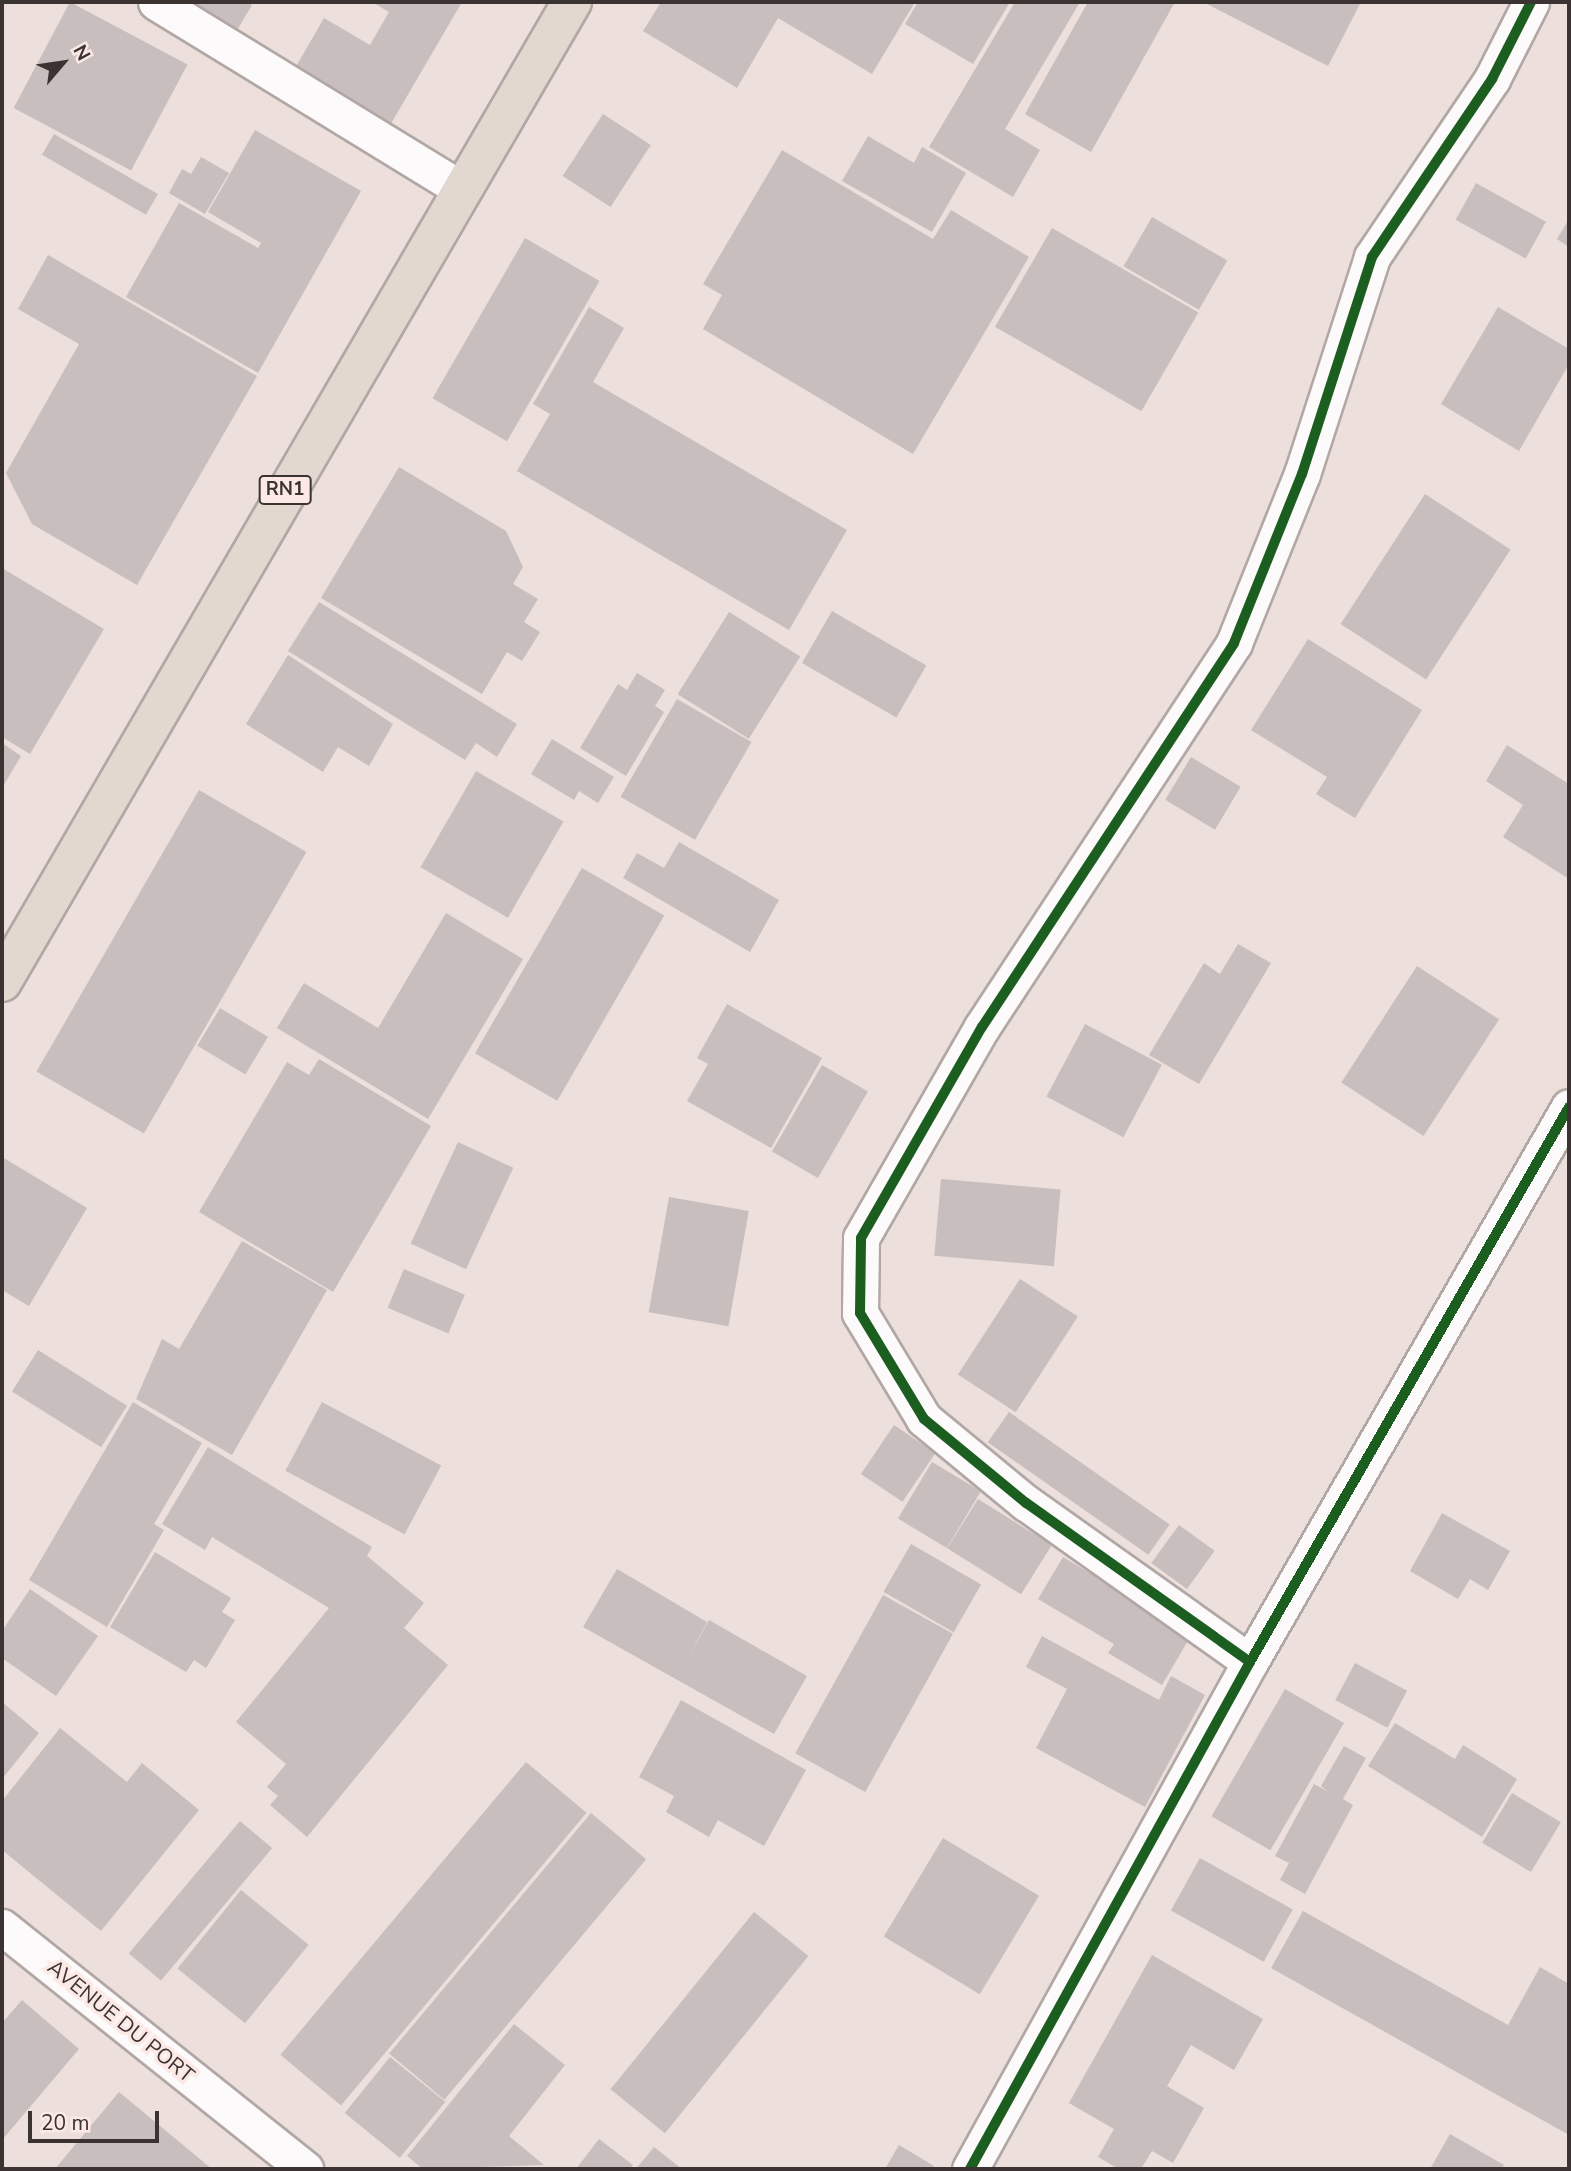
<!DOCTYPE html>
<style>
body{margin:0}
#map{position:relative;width:1571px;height:2171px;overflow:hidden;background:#ecdfdc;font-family:"Nunito Sans",sans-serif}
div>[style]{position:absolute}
.building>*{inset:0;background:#c8bebd;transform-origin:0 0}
.roads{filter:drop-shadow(2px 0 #b1a7a4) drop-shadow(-2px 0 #b1a7a4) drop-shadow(0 2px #b1a7a4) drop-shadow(0 -2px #b1a7a4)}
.minor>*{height:35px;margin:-17.5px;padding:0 17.5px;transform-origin:17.5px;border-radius:17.5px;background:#fcfafa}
.trunk>*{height:38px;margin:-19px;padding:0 19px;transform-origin:19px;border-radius:19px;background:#e2d8d0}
.cycleway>*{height:10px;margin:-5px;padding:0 5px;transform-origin:5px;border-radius:5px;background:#1b5e20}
span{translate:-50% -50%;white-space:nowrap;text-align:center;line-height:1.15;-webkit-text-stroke:7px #fce9e5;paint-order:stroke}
.shield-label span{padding:2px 5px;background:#fce9e5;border:2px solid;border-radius:5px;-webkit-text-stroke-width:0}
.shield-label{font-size:19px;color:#3b3331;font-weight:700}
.street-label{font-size:21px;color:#3b3331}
.frame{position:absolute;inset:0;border:4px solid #3b3331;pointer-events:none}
.north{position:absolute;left:28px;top:28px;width:70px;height:70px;-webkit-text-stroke:5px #fce9e5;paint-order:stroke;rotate:61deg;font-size:19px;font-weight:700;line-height:28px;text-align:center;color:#3b3331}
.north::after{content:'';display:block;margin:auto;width:24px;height:32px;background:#3b3331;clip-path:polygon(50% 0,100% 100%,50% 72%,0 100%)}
.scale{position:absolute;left:28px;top:2111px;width:131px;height:32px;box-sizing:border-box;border:4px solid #3b3331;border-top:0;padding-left:9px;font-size:21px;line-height:24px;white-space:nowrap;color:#3b3331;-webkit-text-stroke:5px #fce9e5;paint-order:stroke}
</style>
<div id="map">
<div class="building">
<i style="left:70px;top:2px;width:133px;height:120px;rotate:28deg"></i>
<i style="clip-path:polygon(195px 2px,246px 2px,252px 5px,233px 37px,190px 11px)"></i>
<i style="clip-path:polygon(372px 2px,462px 2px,389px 127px,294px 70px,324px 18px,370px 45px,389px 12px)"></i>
<i style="clip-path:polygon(661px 2px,915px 2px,872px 74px,778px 18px,737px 88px,643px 31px)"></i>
<i style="clip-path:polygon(918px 2px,1010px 2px,973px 64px,905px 24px)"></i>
<i style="clip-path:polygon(1015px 2px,1080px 2px,1005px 129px,1040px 150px,1013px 197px,929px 147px)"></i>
<i style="clip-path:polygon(1088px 2px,1175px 2px,1091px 152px,1025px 114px)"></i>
<i style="clip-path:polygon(1203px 2px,1361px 2px,1328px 66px)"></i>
<i style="left:603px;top:114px;width:57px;height:74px;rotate:33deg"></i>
<i style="clip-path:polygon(255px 130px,361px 191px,258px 373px,126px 297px,179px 203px,258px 248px,261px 243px,208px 212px)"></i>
<i style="left:54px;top:134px;width:120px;height:24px;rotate:30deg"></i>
<i style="clip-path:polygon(868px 136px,914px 163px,922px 147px,966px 173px,932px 232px,842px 181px)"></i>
<i style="clip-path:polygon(782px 150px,933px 239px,951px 210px,1029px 257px,913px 454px,703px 329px,722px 295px,703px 284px)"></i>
<i style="clip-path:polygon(201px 157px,229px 173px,205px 214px,169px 193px,182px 169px,191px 174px)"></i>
<i style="left:1476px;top:183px;width:80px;height:42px;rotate:29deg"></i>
<i style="left:1152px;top:217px;width:87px;height:57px;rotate:30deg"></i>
<i style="clip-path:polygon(1569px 219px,1569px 247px,1557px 239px)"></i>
<i style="left:1052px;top:228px;width:169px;height:114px;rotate:30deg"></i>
<i style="left:525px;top:238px;width:86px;height:185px;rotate:30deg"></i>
<i style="clip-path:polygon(48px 255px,257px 376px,137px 585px,32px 524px,6px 473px,79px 344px,18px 309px)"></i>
<i style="clip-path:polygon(589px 307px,624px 328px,593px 382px,847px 530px,789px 630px,517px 471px,550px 414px,533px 404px)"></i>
<i style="clip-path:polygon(1498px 307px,1569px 349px,1569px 364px,1519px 451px,1441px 404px)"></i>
<i style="clip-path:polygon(399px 467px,506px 531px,523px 567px,513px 584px,538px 599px,524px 622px,540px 632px,522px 661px,507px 652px,482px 694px,321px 598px)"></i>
<i style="left:1425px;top:494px;width:102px;height:155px;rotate:33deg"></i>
<i style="clip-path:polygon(2px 568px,104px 629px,30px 754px,2px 737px)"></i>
<i style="clip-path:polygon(319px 602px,517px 724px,497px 757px,476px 743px,465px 760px,288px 651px)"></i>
<i style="left:832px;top:611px;width:109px;height:60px;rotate:30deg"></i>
<i style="left:729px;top:612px;width:84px;height:97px;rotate:32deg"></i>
<i style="clip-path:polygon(1308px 639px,1422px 710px,1355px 818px,1316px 794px,1327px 777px,1251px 730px)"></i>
<i style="clip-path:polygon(288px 655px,393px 724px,369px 766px,338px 747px,323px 772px,246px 724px)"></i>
<i style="clip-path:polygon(637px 673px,665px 690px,655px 706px,664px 712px,626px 776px,580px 748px,618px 684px,627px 690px)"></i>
<i style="left:677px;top:699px;width:86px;height:113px;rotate:30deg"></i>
<i style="clip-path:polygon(552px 739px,614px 777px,598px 803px,579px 791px,574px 800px,531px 774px)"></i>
<i style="clip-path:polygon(2px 743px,21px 756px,2px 788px)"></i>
<i style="clip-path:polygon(1507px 745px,1569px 784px,1569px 879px,1503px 837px,1523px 805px,1486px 781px)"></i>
<i style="left:1191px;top:757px;width:58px;height:50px;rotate:31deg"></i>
<i style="left:476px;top:771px;width:101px;height:111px;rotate:30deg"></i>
<i style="left:199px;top:790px;width:124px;height:325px;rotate:30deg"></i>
<i style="clip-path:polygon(679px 842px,779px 900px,750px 952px,623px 878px,637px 853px,664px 868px)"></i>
<i style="left:582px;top:868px;width:95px;height:214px;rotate:30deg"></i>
<i style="clip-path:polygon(446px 913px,523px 959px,428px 1119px,277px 1028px,304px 983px,378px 1028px)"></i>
<i style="clip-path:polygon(1238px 944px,1271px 963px,1199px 1084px,1149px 1055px,1204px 963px,1220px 974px)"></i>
<i style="left:1417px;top:966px;width:98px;height:139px;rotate:33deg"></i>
<i style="clip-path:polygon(727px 1004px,822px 1058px,771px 1148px,687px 1101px,708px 1064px,697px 1058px)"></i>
<i style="left:220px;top:1008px;width:56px;height:44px;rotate:31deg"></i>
<i style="left:1085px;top:1024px;width:87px;height:82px;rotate:28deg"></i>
<i style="clip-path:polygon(319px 1059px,431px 1126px,333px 1292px,199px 1212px,287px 1062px,309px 1075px)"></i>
<i style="left:822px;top:1065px;width:53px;height:100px;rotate:30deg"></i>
<i style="left:458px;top:1142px;width:61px;height:112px;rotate:25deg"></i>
<i style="clip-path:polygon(2px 1157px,87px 1208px,29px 1306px,2px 1290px)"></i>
<i style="left:941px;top:1179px;width:120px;height:77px;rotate:5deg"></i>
<i style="left:669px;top:1197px;width:81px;height:117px;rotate:10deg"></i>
<i style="clip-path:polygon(242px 1241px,327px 1290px,232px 1455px,136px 1399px,162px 1339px,179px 1349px)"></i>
<i style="left:404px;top:1269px;width:66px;height:42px;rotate:23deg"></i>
<i style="left:1020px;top:1279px;width:69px;height:114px;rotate:33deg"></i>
<i style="left:38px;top:1350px;width:105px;height:49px;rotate:32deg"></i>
<i style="clip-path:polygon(133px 1402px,202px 1443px,154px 1524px,164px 1530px,107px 1627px,29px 1580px)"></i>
<i style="left:322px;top:1402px;width:135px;height:78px;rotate:28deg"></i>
<i style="left:1009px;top:1412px;width:196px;height:37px;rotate:35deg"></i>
<i style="left:894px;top:1425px;width:50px;height:59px;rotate:34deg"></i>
<i style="clip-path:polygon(208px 1447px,372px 1547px,367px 1556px,424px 1603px,404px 1628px,448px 1665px,307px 1837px,270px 1805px,278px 1796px,267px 1787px,286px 1764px,236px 1722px,329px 1608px,212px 1537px,205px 1550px,162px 1524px)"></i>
<i style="left:932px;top:1462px;width:57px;height:66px;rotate:31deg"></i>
<i style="left:978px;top:1499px;width:87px;height:58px;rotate:32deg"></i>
<i style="clip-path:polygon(1442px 1513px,1510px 1551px,1488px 1590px,1470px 1579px,1458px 1599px,1410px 1571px)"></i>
<i style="left:1179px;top:1525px;width:44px;height:47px;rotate:36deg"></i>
<i style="left:911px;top:1544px;width:81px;height:55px;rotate:30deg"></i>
<i style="clip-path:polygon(155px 1552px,231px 1598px,222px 1612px,235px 1620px,206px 1668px,194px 1660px,186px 1672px,110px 1627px)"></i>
<i style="clip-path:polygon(1063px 1557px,1192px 1634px,1162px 1685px,1108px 1653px,1114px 1644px,1038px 1599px)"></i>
<i style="clip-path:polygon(617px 1569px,707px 1622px,688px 1658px,709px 1620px,807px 1676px,774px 1734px,583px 1627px)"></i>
<i style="clip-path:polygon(30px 1589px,98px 1636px,56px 1696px,2px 1658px,2px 1631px)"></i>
<i style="left:883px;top:1595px;width:80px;height:181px;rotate:29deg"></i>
<i style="clip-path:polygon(1042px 1636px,1159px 1700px,1171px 1676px,1205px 1695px,1145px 1807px,1036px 1748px,1067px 1689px,1026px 1667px)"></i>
<i style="left:1355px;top:1663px;width:59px;height:42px;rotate:28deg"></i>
<i style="left:1285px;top:1689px;width:68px;height:147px;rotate:30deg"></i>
<i style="clip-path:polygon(681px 1700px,806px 1770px,764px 1846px,718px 1820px,709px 1837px,666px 1812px,674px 1796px,639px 1777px)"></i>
<i style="clip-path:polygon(2px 1702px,39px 1733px,2px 1779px)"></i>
<i style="clip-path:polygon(1395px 1723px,1455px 1759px,1463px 1745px,1517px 1779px,1482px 1837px,1368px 1766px)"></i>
<i style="clip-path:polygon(60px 1728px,127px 1782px,142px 1763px,199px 1810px,101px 1931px,2px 1850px,2px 1801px)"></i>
<i style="clip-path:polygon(1344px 1746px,1366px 1758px,1343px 1799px,1353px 1805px,1305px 1894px,1280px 1880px,1289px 1863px,1275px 1856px,1314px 1784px,1329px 1792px,1321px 1786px)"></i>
<i style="left:526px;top:1762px;width:79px;height:382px;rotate:40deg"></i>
<i style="left:1512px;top:1793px;width:57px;height:58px;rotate:31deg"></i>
<i style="left:591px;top:1813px;width:72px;height:314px;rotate:40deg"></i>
<i style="left:240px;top:1821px;width:42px;height:173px;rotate:40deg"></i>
<i style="left:943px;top:1838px;width:112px;height:115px;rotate:31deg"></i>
<i style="left:1200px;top:1858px;width:106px;height:60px;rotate:29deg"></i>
<i style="left:241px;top:1890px;width:87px;height:101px;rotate:39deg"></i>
<i style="clip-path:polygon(1303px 1911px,1508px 2025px,1540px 1967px,1569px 1984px,1569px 2135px,1271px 1968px)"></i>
<i style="left:754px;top:1912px;width:70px;height:228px;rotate:39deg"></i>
<i style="clip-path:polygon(1152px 1955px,1263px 2019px,1234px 2070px,1191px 2045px,1167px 2086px,1204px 2108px,1173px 2163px,1152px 2151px,1141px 2169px,1119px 2169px,1098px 2157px,1114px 2129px,1069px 2103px)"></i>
<i style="clip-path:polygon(22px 2000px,79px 2049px,2px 2140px,2px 2023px)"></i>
<i style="clip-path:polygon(514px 2024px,565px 2065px,509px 2136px,544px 2165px,423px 2169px,407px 2156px)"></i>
<i style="left:390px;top:2057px;width:71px;height:72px;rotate:39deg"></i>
<i style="clip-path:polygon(119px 2092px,212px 2169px,55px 2169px)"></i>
<i style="clip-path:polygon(1450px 2134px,1504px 2165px,1502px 2169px,1430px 2169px)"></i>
<i style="clip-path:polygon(599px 2139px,633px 2165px,630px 2169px,576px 2169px)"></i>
<i style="clip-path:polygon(899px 2145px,934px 2166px,932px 2169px,885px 2169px)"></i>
<i style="clip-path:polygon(654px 2147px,682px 2169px,636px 2169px)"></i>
</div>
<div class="roads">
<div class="minor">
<i style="left:156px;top:2px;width:356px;rotate:31.5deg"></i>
<i style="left:1250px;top:1662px;width:275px;rotate:-144.6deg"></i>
<i style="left:1026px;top:1503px;width:132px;rotate:-140.5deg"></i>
<i style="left:924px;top:1419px;width:124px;rotate:-121.1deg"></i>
<i style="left:860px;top:1313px;width:75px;rotate:-89.2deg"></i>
<i style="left:861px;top:1238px;width:243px;rotate:-60.2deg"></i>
<i style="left:982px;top:1027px;width:459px;rotate:-56.7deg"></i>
<i style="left:1234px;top:643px;width:182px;rotate:-68.1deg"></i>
<i style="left:1302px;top:474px;width:228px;rotate:-72.1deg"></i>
<i style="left:1372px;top:257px;width:215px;rotate:-56deg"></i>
<i style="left:1492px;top:79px;width:86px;rotate:-63.1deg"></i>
<i style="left:2px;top:1927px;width:388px;rotate:38.6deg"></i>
<i style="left:970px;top:2169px;width:579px;rotate:-61.09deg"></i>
<i style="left:1250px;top:1662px;width:640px;rotate:-60.11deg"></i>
</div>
<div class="trunk">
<i style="left:2px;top:982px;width:1134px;rotate:-59.82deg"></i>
</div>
</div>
<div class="cycleway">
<i style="left:1250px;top:1662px;width:275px;rotate:-144.6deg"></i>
<i style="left:1026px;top:1503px;width:132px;rotate:-140.5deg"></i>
<i style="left:924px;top:1419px;width:124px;rotate:-121.1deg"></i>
<i style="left:860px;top:1313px;width:75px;rotate:-89.2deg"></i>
<i style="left:861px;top:1238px;width:243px;rotate:-60.2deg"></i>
<i style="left:982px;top:1027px;width:459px;rotate:-56.7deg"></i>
<i style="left:1234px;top:643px;width:182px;rotate:-68.1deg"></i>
<i style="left:1302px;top:474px;width:228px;rotate:-72.1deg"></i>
<i style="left:1372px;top:257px;width:215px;rotate:-56deg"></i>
<i style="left:1492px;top:79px;width:86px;rotate:-63.1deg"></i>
<i style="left:970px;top:2169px;width:579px;rotate:-61.09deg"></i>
<i style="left:1250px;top:1662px;width:640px;rotate:-60.11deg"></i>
</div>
<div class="shield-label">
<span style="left:285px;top:490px">RN1</span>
</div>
<div class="street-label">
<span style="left:121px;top:2021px;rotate:39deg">AVENUE DU PORT</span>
</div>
<div class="frame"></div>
<div class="north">N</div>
<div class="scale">20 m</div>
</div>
